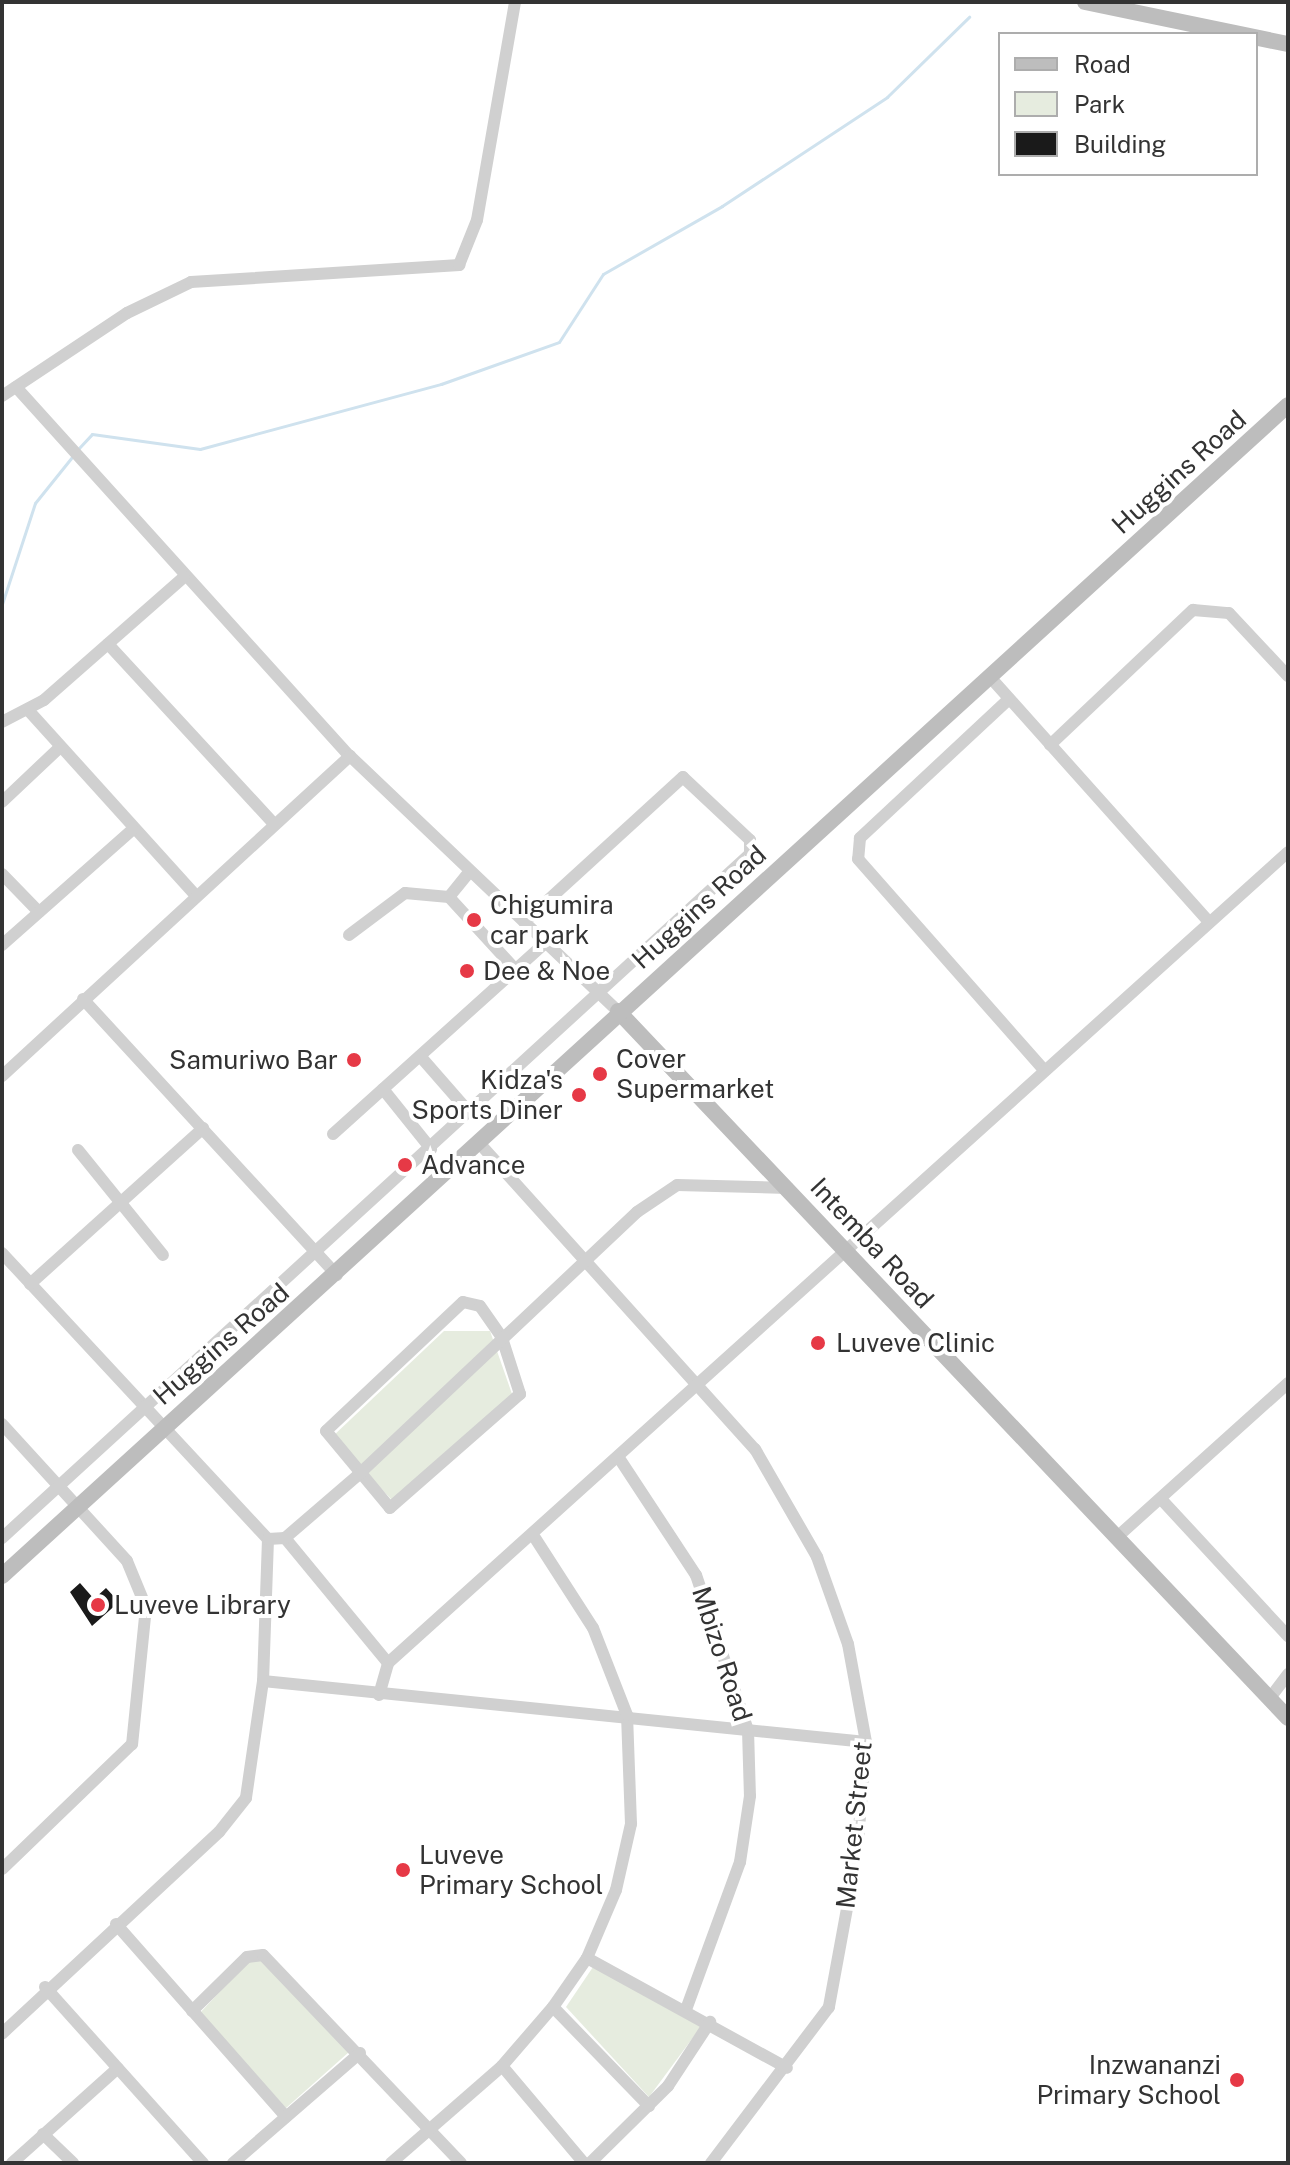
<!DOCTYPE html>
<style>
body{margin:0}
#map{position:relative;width:1290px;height:2165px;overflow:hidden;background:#fff;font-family:"Public Sans",sans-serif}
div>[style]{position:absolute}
.green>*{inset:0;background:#e6ecdf}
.stream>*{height:3px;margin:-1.5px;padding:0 1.5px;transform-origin:1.5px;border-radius:1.5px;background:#cfe2ee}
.building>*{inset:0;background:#1a1a1a}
.street>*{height:12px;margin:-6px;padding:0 6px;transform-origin:6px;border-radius:6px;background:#d0d0d0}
.secondary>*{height:16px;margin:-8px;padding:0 8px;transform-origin:8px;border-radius:8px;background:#bdbdbd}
.dots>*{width:22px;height:22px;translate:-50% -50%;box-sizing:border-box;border:4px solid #fff;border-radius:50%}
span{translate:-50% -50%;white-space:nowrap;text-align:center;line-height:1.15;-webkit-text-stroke:8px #fff;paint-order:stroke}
.street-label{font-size:26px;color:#333}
.poi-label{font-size:26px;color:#333}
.left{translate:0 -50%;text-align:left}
.right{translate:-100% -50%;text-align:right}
.frame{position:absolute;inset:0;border:4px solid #333;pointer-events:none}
.legend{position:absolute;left:998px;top:32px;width:260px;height:144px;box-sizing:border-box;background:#fff;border:2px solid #adadad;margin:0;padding:10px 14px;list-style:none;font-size:24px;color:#333}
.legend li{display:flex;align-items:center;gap:16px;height:40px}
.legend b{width:40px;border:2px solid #adadad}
</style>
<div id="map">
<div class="green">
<i style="clip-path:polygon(444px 1331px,490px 1331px,512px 1394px,392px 1500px,332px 1437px)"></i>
<i style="clip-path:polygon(249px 1960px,264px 1961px,349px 2052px,286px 2108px,200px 2013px)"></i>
<i style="clip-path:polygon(593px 1967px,703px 2024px,649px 2097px,566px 2007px)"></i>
</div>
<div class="stream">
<i style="left:79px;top:448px;width:19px;rotate:-47deg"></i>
<i style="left:92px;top:434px;width:109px;rotate:7.9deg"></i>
<i style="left:200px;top:449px;width:250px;rotate:-15.1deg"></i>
<i style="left:441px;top:384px;width:125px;rotate:-19.6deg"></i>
<i style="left:559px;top:342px;width:81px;rotate:-57.1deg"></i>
<i style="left:603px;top:274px;width:137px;rotate:-29.7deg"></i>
<i style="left:722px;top:206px;width:198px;rotate:-33.4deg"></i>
<i style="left:887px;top:97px;width:115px;rotate:-44.3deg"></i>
<i style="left:2px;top:604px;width:106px;rotate:-71.9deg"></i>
<i style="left:35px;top:503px;width:59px;rotate:-51.2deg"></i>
</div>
<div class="building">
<i style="clip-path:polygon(80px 1583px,94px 1599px,106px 1588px,119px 1602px,92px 1626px,70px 1592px)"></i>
</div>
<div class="street">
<i style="left:16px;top:387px;width:498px;rotate:47.9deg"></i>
<i style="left:350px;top:756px;width:370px;rotate:43.6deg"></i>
<i style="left:2px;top:396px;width:150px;rotate:-33.6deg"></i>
<i style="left:127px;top:313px;width:71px;rotate:-25.8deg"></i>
<i style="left:191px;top:282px;width:269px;rotate:-3.6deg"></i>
<i style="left:459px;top:265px;width:48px;rotate:-68.2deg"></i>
<i style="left:477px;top:220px;width:221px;rotate:-80.1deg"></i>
<i style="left:108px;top:644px;width:242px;rotate:47.3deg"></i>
<i style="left:990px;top:677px;width:326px;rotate:48.2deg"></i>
<i style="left:1009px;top:699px;width:204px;rotate:137deg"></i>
<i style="left:860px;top:838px;width:21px;rotate:95deg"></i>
<i style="left:858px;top:859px;width:281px;rotate:48.6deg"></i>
<i style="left:29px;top:711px;width:248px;rotate:47.9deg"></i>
<i style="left:2px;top:722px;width:47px;rotate:-27.6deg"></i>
<i style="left:44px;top:700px;width:186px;rotate:-41.3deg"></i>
<i style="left:1050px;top:745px;width:197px;rotate:-43.4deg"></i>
<i style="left:1193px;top:610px;width:36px;rotate:5deg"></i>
<i style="left:1229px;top:613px;width:86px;rotate:46.9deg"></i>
<i style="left:2px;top:802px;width:77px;rotate:-43.4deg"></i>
<i style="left:2px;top:874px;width:53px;rotate:45.8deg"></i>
<i style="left:449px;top:897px;width:98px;rotate:47.5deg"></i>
<i style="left:349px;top:935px;width:70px;rotate:-36.9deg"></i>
<i style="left:405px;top:893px;width:44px;rotate:5.2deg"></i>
<i style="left:449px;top:897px;width:32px;rotate:-51deg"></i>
<i style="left:2px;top:945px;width:174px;rotate:-41.5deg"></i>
<i style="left:83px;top:999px;width:375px;rotate:47.4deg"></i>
<i style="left:420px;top:1056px;width:74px;rotate:48.8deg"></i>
<i style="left:2px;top:1076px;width:473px;rotate:-42.6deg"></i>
<i style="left:383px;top:1089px;width:77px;rotate:51.3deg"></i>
<i style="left:333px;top:1134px;width:285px;rotate:-42deg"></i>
<i style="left:480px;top:1144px;width:411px;rotate:48deg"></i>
<i style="left:755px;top:1449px;width:125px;rotate:60.1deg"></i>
<i style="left:817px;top:1557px;width:92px;rotate:70.4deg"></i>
<i style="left:848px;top:1644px;width:100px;rotate:79.6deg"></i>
<i style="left:866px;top:1742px;width:112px;rotate:94.6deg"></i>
<i style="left:857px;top:1854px;width:156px;rotate:100.4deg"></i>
<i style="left:829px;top:2007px;width:196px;rotate:127.1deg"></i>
<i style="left:78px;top:1150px;width:135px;rotate:51deg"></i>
<i style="left:2px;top:1253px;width:391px;rotate:47.1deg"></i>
<i style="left:268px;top:1539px;width:142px;rotate:92deg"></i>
<i style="left:263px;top:1681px;width:118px;rotate:98.3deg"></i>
<i style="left:246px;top:1798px;width:43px;rotate:128.5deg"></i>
<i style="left:219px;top:1832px;width:296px;rotate:137.1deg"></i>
<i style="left:30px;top:1284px;width:233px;rotate:-42deg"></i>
<i style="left:463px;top:1302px;width:17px;rotate:13deg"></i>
<i style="left:480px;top:1306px;width:39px;rotate:55deg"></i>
<i style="left:502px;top:1338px;width:59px;rotate:72.2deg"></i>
<i style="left:520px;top:1394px;width:173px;rotate:138.8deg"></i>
<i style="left:390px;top:1508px;width:100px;rotate:-129.7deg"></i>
<i style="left:326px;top:1431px;width:188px;rotate:-43.3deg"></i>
<i style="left:2px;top:1424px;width:185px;rotate:47.6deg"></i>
<i style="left:127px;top:1561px;width:50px;rotate:67.6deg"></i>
<i style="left:146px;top:1607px;width:138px;rotate:95.8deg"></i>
<i style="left:132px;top:1744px;width:180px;rotate:136.1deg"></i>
<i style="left:619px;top:1458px;width:140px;rotate:56.7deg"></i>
<i style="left:696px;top:1575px;width:163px;rotate:71.5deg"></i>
<i style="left:748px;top:1730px;width:66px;rotate:88.3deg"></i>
<i style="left:750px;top:1796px;width:67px;rotate:98.6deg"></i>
<i style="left:740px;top:1862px;width:154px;rotate:110.1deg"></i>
<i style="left:1161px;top:1499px;width:187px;rotate:47.2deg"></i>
<i style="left:2px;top:1538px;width:1014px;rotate:-42.44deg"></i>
<i style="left:750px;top:854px;width:14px;rotate:-90deg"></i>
<i style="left:750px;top:840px;width:92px;rotate:-136.8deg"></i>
<i style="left:683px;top:777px;width:215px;rotate:137.6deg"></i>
<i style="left:285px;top:1538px;width:162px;rotate:50.5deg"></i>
<i style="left:1116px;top:1538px;width:232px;rotate:-42deg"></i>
<i style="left:268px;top:1539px;width:17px;rotate:-3deg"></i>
<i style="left:285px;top:1538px;width:95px;rotate:-40.7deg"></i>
<i style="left:357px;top:1476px;width:385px;rotate:-43.3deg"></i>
<i style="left:637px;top:1212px;width:48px;rotate:-34deg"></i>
<i style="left:677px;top:1185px;width:111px;rotate:1.5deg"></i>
<i style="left:263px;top:1681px;width:606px;rotate:5.78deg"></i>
<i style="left:379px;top:1695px;width:33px;rotate:-74deg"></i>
<i style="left:388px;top:1663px;width:1211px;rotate:-42.02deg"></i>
<i style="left:1270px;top:1698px;width:30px;rotate:-53deg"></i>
<i style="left:116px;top:1924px;width:257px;rotate:48.6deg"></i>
<i style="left:587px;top:1958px;width:228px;rotate:28.8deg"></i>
<i style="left:45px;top:1987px;width:237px;rotate:48.1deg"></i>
<i style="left:553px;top:2007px;width:138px;rotate:45.9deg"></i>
<i style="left:192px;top:2011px;width:77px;rotate:-44.5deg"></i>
<i style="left:247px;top:1957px;width:16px;rotate:-7deg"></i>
<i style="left:263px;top:1955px;width:287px;rotate:46.4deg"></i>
<i style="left:502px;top:2066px;width:127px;rotate:49.8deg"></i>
<i style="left:43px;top:2134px;width:42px;rotate:44deg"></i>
<i style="left:12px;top:2163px;width:142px;rotate:-41.9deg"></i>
<i style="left:233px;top:2163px;width:168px;rotate:-40.9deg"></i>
<i style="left:391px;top:2163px;width:147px;rotate:-41.1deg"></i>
<i style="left:502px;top:2066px;width:78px;rotate:-49.2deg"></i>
<i style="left:553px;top:2007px;width:60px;rotate:-55.2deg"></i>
<i style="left:587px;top:1958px;width:74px;rotate:-66.9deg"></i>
<i style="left:616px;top:1890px;width:68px;rotate:-77.2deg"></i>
<i style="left:631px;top:1824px;width:109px;rotate:-92.1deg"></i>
<i style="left:627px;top:1715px;width:93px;rotate:-111.3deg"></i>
<i style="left:593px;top:1628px;width:107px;rotate:-122.8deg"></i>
<i style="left:590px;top:2163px;width:110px;rotate:-44.6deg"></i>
<i style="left:668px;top:2086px;width:77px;rotate:-56.7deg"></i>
</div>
<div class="secondary">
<i style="left:1085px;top:2px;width:207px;rotate:11.7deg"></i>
<i style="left:618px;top:1011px;width:974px;rotate:46.54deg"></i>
<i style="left:2px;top:1576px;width:1739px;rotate:-42.32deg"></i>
</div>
<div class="dots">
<i style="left:474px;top:920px;background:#e63946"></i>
<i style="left:467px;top:971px;background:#e63946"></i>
<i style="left:354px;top:1060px;background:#e63946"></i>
<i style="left:600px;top:1074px;background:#e63946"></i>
<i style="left:579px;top:1095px;background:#e63946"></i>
<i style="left:405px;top:1165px;background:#e63946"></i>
<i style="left:818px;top:1343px;background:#e63946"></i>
<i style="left:98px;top:1605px;background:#e63946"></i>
<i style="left:403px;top:1870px;background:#e63946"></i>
<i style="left:1237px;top:2080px;background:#e63946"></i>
</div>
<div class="street-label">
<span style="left:1179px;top:472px;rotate:-42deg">Huggins Road</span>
<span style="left:699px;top:907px;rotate:-42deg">Huggins Road</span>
<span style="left:872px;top:1243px;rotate:47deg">Intemba Road</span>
<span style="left:221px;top:1344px;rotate:-41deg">Huggins Road</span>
<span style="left:722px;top:1654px;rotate:72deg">Mbizo Road</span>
<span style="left:854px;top:1825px;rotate:-84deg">Market Street</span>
</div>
<div class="poi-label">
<span class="left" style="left:490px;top:920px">Chigumira<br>car park</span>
<span class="left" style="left:483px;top:971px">Dee &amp; Noe</span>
<span class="left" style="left:616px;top:1074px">Cover<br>Supermarket</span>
<span class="right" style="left:338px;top:1060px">Samuriwo Bar</span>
<span class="right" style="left:563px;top:1095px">Kidza's<br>Sports Diner</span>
<span class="left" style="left:421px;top:1165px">Advance</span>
<span class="left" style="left:836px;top:1343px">Luveve Clinic</span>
<span class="left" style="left:114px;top:1605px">Luveve Library</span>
<span class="left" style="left:419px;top:1870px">Luveve<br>Primary School</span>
<span class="right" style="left:1221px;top:2080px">Inzwananzi<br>Primary School</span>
</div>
<div class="frame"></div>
<ul class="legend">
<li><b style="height:10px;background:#bdbdbd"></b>Road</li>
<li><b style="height:22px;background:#e6ecdf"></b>Park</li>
<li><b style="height:22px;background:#1a1a1a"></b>Building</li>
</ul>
</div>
